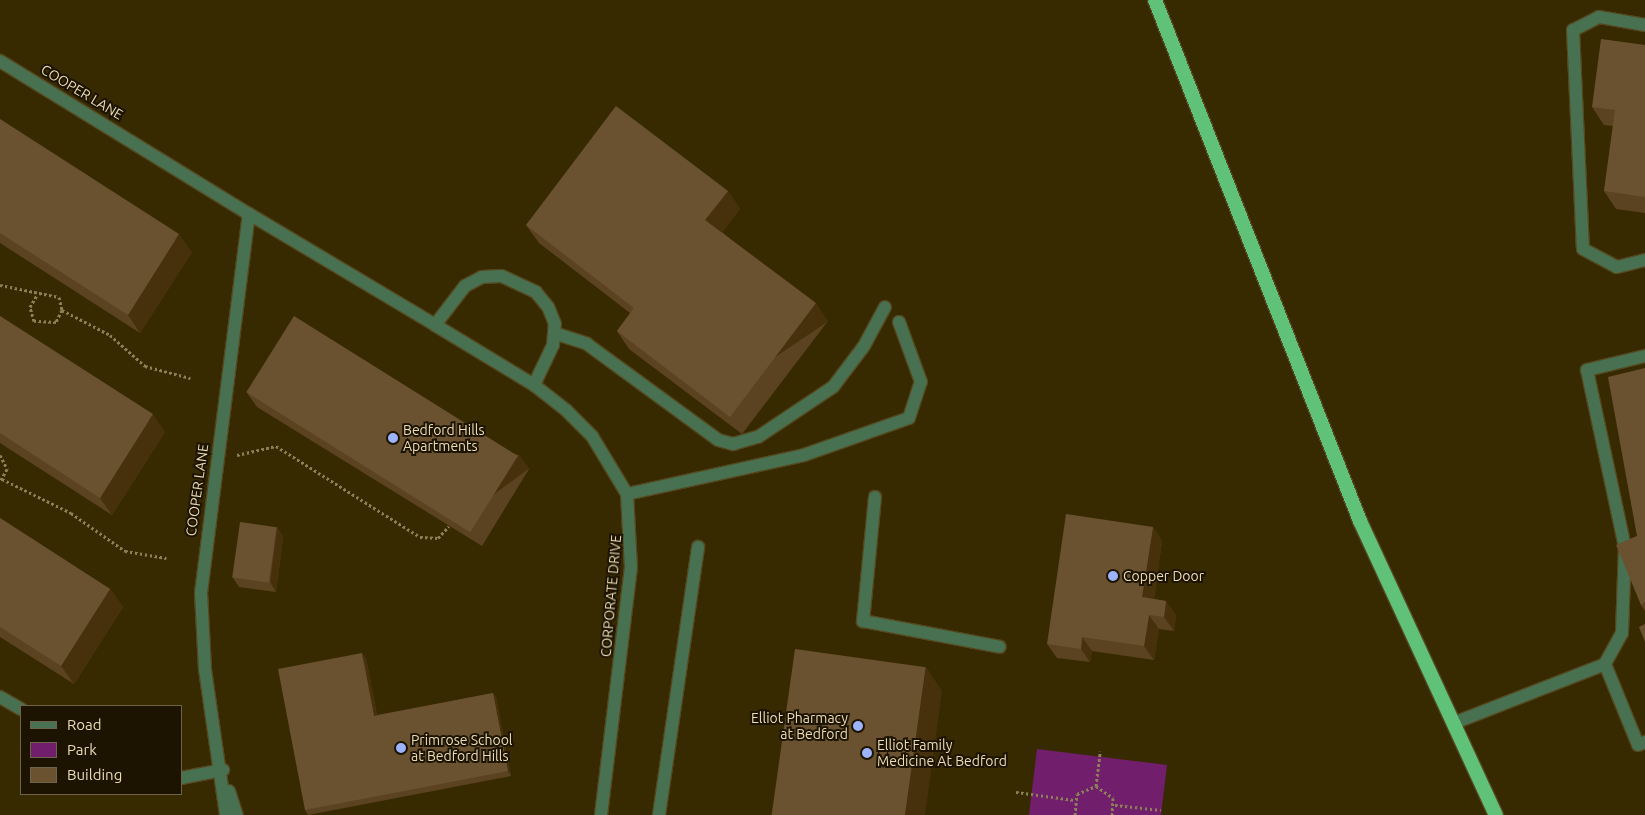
<!DOCTYPE html>
<style>
body{margin:0}
#map{position:relative;width:1645px;height:815px;overflow:hidden;background:#382a00;font-family:Ubuntu,sans-serif}
div>[style]{position:absolute}
.green>*{inset:0;background:#711e6d}
.path>*{height:3px;margin-top:-1.5px;transform-origin:0;background:repeating-linear-gradient(90deg,#8d7f58 0 2.5px,transparent 0 5px)}
.roads{filter:drop-shadow(1px 0 #55471e) drop-shadow(-1px 0 #55471e) drop-shadow(0 1px #55471e) drop-shadow(0 -1px #55471e)}
.service>*{height:12px;margin:-6px;padding:0 6px;transform-origin:6px;border-radius:6px;background:#487151}
.minor>*{height:12px;margin:-6px;padding:0 6px;transform-origin:6px;border-radius:6px;background:#487151}
.trunk>*{height:14px;margin:-7px;padding:0 7px;transform-origin:7px;border-radius:7px;background:#5fc278}
.wall>*{inset:0;background:#5b4220}
.shaded-wall>*{inset:0;background:#46310c;transform-origin:0 0}
.building>*{inset:0;background:#6a5230;transform-origin:0 0}
.dots>*{width:14px;height:14px;translate:-50% -50%;box-sizing:border-box;border:2px solid #1c1300;border-radius:50%}
span{translate:-50% -50%;white-space:nowrap;text-align:center;line-height:1.15;-webkit-text-stroke:4px #1c1300;paint-order:stroke}
.street-label{font-size:14px;color:#ebddb9}
.poi-label{font-size:14px;color:#ebddb9}
.left{translate:0 -50%;text-align:left}
.right{translate:-100% -50%;text-align:right}
.legend{position:absolute;left:20px;top:705px;width:162px;height:90px;box-sizing:border-box;background:#1c1300;border:1px solid #6f644a;margin:0;padding:6px 9px;list-style:none;font-size:15px;color:#ebddb9}
.legend li{display:flex;align-items:center;gap:10px;height:25px}
.legend b{width:25px;border:1px solid #6f644a}
</style>
<div id="map">
<div class="green">
<i style="clip-path:polygon(1037px 749px,1167px 765px,1161px 815px,1029px 815px)"></i>
</div>
<div class="path">
<i style="left:0;top:285px;width:60px;rotate:11.5deg"></i>
<i style="left:59px;top:297px;width:13px;rotate:77deg"></i>
<i style="left:62px;top:310px;width:13px;rotate:117deg"></i>
<i style="left:56px;top:322px;width:22px;rotate:-177deg"></i>
<i style="left:34px;top:321px;width:15px;rotate:-106deg"></i>
<i style="left:30px;top:307px;width:14px;rotate:-60deg"></i>
<i style="left:62px;top:310px;width:54px;rotate:27.5deg"></i>
<i style="left:110px;top:335px;width:47px;rotate:41.5deg"></i>
<i style="left:145px;top:366px;width:47px;rotate:14.9deg"></i>
<i style="left:0;top:455px;width:16px;rotate:63deg"></i>
<i style="left:7px;top:469px;width:13px;rotate:119deg"></i>
<i style="left:237px;top:455px;width:40px;rotate:-13deg"></i>
<i style="left:276px;top:446px;width:170px;rotate:32.3deg"></i>
<i style="left:420px;top:537px;width:18px;rotate:3deg"></i>
<i style="left:438px;top:538px;width:16px;rotate:-47deg"></i>
<i style="left:2px;top:479px;width:77px;rotate:26.2deg"></i>
<i style="left:71px;top:513px;width:66px;rotate:35.1deg"></i>
<i style="left:125px;top:551px;width:42px;rotate:9.7deg"></i>
<i style="left:1096px;top:786px;width:35px;rotate:-83deg"></i>
<i style="left:1016px;top:792px;width:59px;rotate:7.9deg"></i>
<i style="left:1115px;top:805px;width:46px;rotate:6.2deg"></i>
<i style="left:1075px;top:815px;width:21px;rotate:-85deg"></i>
<i style="left:1077px;top:794px;width:21px;rotate:-23deg"></i>
<i style="left:1096px;top:786px;width:21px;rotate:35deg"></i>
<i style="left:1113px;top:798px;width:17px;rotate:93deg"></i>
</div>
<div class="roads">
<div class="service">
<i style="left:1645px;top:25px;width:47px;rotate:-170.1deg"></i>
<i style="left:1599px;top:17px;width:29px;rotate:153deg"></i>
<i style="left:1573px;top:30px;width:219px;rotate:87.4deg"></i>
<i style="left:1583px;top:249px;width:38px;rotate:28deg"></i>
<i style="left:1617px;top:267px;width:29px;rotate:-14deg"></i>
<i style="left:554px;top:333px;width:35px;rotate:18deg"></i>
<i style="left:587px;top:344px;width:162px;rotate:36.2deg"></i>
<i style="left:718px;top:440px;width:16px;rotate:15deg"></i>
<i style="left:733px;top:444px;width:26px;rotate:-16deg"></i>
<i style="left:758px;top:437px;width:90px;rotate:-33.7deg"></i>
<i style="left:833px;top:387px;width:51px;rotate:-52.9deg"></i>
<i style="left:864px;top:346px;width:44px;rotate:-61.7deg"></i>
<i style="left:1645px;top:356px;width:60px;rotate:166.4deg"></i>
<i style="left:1587px;top:370px;width:181px;rotate:77.9deg"></i>
<i style="left:1625px;top:547px;width:86px;rotate:92deg"></i>
<i style="left:1622px;top:633px;width:35px;rotate:119deg"></i>
<i style="left:1605px;top:664px;width:87px;rotate:67.8deg"></i>
<i style="left:1638px;top:745px;width:8px;rotate:-23deg"></i>
<i style="left:627px;top:494px;width:181px;rotate:-12.4deg"></i>
<i style="left:804px;top:455px;width:111px;rotate:-19.4deg"></i>
<i style="left:909px;top:418px;width:38px;rotate:-72deg"></i>
<i style="left:921px;top:382px;width:64px;rotate:-110.1deg"></i>
<i style="left:875px;top:497px;width:125px;rotate:95.5deg"></i>
<i style="left:863px;top:621px;width:139px;rotate:10.7deg"></i>
<i style="left:1454px;top:723px;width:162px;rotate:-21.3deg"></i>
<i style="left:659px;top:815px;width:271px;rotate:-81.7deg"></i>
</div>
<div class="minor">
<i style="left:0;top:61px;width:292px;rotate:31.6deg"></i>
<i style="left:534px;top:385px;width:44px;rotate:-64.6deg"></i>
<i style="left:553px;top:345px;width:21px;rotate:-85deg"></i>
<i style="left:555px;top:324px;width:18px;rotate:-112deg"></i>
<i style="left:548px;top:307px;width:19px;rotate:-129deg"></i>
<i style="left:536px;top:292px;width:38px;rotate:-155deg"></i>
<i style="left:501px;top:276px;width:19px;rotate:177deg"></i>
<i style="left:482px;top:277px;width:19px;rotate:152deg"></i>
<i style="left:465px;top:286px;width:49px;rotate:127.6deg"></i>
<i style="left:435px;top:325px;width:116px;rotate:31.2deg"></i>
<i style="left:534px;top:385px;width:41px;rotate:38deg"></i>
<i style="left:566px;top:410px;width:37px;rotate:45deg"></i>
<i style="left:592px;top:436px;width:68px;rotate:58.9deg"></i>
<i style="left:627px;top:494px;width:73px;rotate:86.9deg"></i>
<i style="left:631px;top:567px;width:250px;rotate:96.9deg"></i>
<i style="left:0;top:697px;width:24px;rotate:30deg"></i>
<i style="left:181px;top:778px;width:43px;rotate:-10.8deg"></i>
<i style="left:229px;top:791px;width:25px;rotate:72deg"></i>
<i style="left:226px;top:815px;width:148px;rotate:-98.2deg"></i>
<i style="left:205px;top:669px;width:76px;rotate:-93deg"></i>
<i style="left:201px;top:593px;width:382px;rotate:-82.8deg"></i>
<i style="left:249px;top:214px;width:217px;rotate:30.8deg"></i>
</div>
<div class="trunk">
<i style="left:1155px;top:0;width:560px;rotate:68.52deg"></i>
<i style="left:1360px;top:521px;width:324px;rotate:65.2deg"></i>
</div>
</div>
<div class="wall">
<i style="clip-path:polygon(1645px 45px,1645px 213px,1616px 209px,1604px 191px,1613px 126px,1604px 125px,1592px 107px)"></i>
<i style="clip-path:polygon(0 119px,192px 252px,140px 333px,0 243px)"></i>
<i style="clip-path:polygon(728px 191px,740px 209px,722px 232px,828px 321px,742px 434px,629px 349px,617px 331px,630px 313px,539px 243px,526px 225px)"></i>
<i style="clip-path:polygon(0 316px,165px 432px,112px 515px,0 443px)"></i>
<i style="clip-path:polygon(1645px 368px,1645px 611px,1641px 605px,1637px 536px)"></i>
<i style="clip-path:polygon(247px 393px,519px 455px,529px 469px,482px 546px,257px 407px)"></i>
<i style="clip-path:polygon(0 518px,110px 589px,123px 607px,74px 684px,0 637px)"></i>
<i style="clip-path:polygon(277px 527px,283px 537px,276px 592px,239px 587px,233px 578px)"></i>
<i style="clip-path:polygon(1153px 527px,1162px 541px,1154px 599px,1166px 601px,1176px 615px,1174px 631px,1159px 629px,1154px 660px,1092px 651px,1090px 662px,1057px 658px,1047px 644px)"></i>
<i style="clip-path:polygon(366px 658px,377px 715px,493px 693px,496px 697px,511px 776px,308px 815px,305px 810px)"></i>
</div>
<div class="shaded-wall">
<i style="clip-path:polygon(728px 191px,740px 209px,718px 237px,705px 220px)"></i>
<i style="clip-path:polygon(179px 234px,192px 252px,140px 333px,128px 315px)"></i>
<i style="left:816px;top:303px;width:22px;height:143px;rotate:56deg"></i>
<i style="clip-path:polygon(153px 414px,165px 432px,112px 515px,100px 498px)"></i>
<i style="left:519px;top:455px;width:17px;height:90px;rotate:54deg"></i>
<i style="clip-path:polygon(277px 527px,283px 537px,276px 592px,270px 582px)"></i>
<i style="clip-path:polygon(1153px 527px,1162px 541px,1152px 611px,1142px 597px)"></i>
<i style="clip-path:polygon(110px 589px,123px 607px,74px 684px,61px 666px)"></i>
<i style="clip-path:polygon(1166px 601px,1176px 615px,1174px 631px,1164px 617px)"></i>
<i style="clip-path:polygon(1149px 615px,1159px 629px,1154px 660px,1144px 646px)"></i>
<i style="clip-path:polygon(1082px 637px,1092px 651px,1090px 662px,1081px 649px)"></i>
<i style="clip-path:polygon(362px 653px,366px 658px,378px 721px,374px 716px)"></i>
<i style="clip-path:polygon(926px 667px,942px 691px,925px 815px,905px 815px)"></i>
<i style="clip-path:polygon(493px 693px,496px 697px,511px 776px,508px 771px)"></i>
</div>
<div class="building">
<i style="clip-path:polygon(1601px 39px,1645px 45px,1645px 197px,1604px 191px,1615px 110px,1592px 107px)"></i>
<i style="clip-path:polygon(616px 106px,728px 191px,705px 220px,816px 303px,730px 417px,617px 331px,634px 308px,526px 225px)"></i>
<i style="clip-path:polygon(0 119px,179px 234px,128px 315px,0 233px)"></i>
<i style="clip-path:polygon(0 316px,153px 414px,100px 498px,0 433px)"></i>
<i style="left:294px;top:316px;width:264px;height:90px;rotate:32deg"></i>
<i style="clip-path:polygon(1645px 368px,1645px 602px,1641px 605px,1616px 545px,1637px 536px,1608px 377px)"></i>
<i style="clip-path:polygon(1066px 514px,1153px 527px,1142px 597px,1166px 601px,1164px 617px,1149px 615px,1144px 646px,1082px 637px,1081px 649px,1047px 644px)"></i>
<i style="clip-path:polygon(0 518px,110px 589px,61px 666px,0 627px)"></i>
<i style="left:240px;top:522px;width:37px;height:56px;rotate:8deg"></i>
<i style="clip-path:polygon(1645px 624px,1645px 642px,1639px 627px)"></i>
<i style="left:795px;top:649px;width:132px;height:168px;rotate:8deg"></i>
<i style="clip-path:polygon(362px 653px,374px 716px,493px 693px,508px 771px,305px 810px,278px 669px)"></i>
</div>
<div class="dots">
<i style="left:393px;top:438px;background:#9cb4fd"></i>
<i style="left:1113px;top:576px;background:#9cb4fd"></i>
<i style="left:858px;top:726px;background:#9cb4fd"></i>
<i style="left:401px;top:748px;background:#9cb4fd"></i>
<i style="left:867px;top:753px;background:#9cb4fd"></i>
</div>
<div class="street-label">
<span style="left:82px;top:92px;rotate:31deg">COOPER LANE</span>
<span style="left:197px;top:490px;rotate:-82deg">COOPER LANE</span>
<span style="left:611px;top:596px;rotate:-85deg">CORPORATE DRIVE</span>
</div>
<div class="poi-label">
<span class="left" style="left:403px;top:438px">Bedford Hills<br>Apartments</span>
<span class="left" style="left:1123px;top:576px">Copper Door</span>
<span class="right" style="left:848px;top:726px">Elliot Pharmacy<br>at Bedford</span>
<span class="left" style="left:411px;top:748px">Primrose School<br>at Bedford Hills</span>
<span class="left" style="left:877px;top:753px">Elliot Family<br>Medicine At Bedford</span>
</div>
<ul class="legend">
<li><b style="height:6px;background:#487151"></b>Road</li>
<li><b style="height:14px;background:#711e6d"></b>Park</li>
<li><b style="height:14px;background:#6a5230"></b>Building</li>
</ul>
</div>
